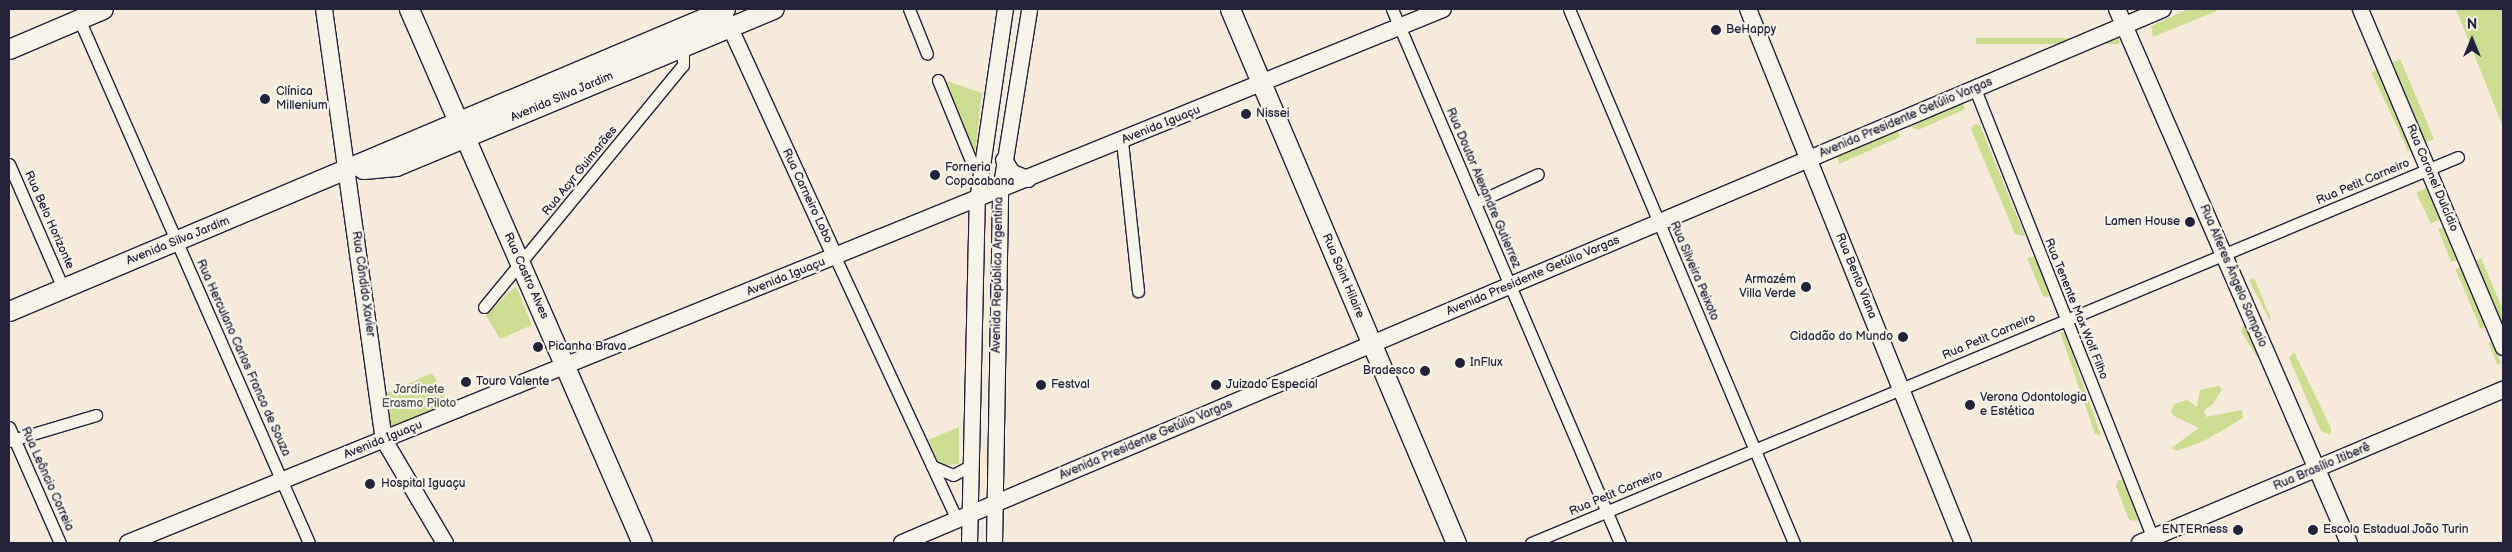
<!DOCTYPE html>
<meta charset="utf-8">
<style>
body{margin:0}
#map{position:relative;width:2512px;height:552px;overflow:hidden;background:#f6ebda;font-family:"Balsamiq Sans",sans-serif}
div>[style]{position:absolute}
.green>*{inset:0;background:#ccdc90;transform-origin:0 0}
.roads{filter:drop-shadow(1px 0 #22223b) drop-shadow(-1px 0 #22223b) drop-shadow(0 1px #22223b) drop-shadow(0 -1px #22223b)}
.minor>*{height:11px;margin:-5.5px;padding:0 5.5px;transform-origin:5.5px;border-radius:5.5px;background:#f7f3e8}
.tertiary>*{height:15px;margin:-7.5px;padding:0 7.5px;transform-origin:7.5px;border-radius:7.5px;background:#f7f3e8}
.secondary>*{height:16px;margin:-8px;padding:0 8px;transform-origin:8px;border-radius:8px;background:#f7f3e8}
.primary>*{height:19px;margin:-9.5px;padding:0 9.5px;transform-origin:9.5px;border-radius:9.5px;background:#f7f3e8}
.dots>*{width:14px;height:14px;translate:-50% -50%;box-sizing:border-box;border:2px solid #f7f3e8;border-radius:50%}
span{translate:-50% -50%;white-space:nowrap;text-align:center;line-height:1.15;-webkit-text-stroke:4.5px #f7f3e8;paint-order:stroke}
.poi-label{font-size:12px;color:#22223b}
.left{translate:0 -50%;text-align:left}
.right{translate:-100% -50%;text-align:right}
.street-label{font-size:12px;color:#22223b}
.park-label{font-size:12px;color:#4c5050}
.frame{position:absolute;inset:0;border:10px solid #22223b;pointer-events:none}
.north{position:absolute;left:2447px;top:15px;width:50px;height:50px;-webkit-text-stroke:4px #f7f3e8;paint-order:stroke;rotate:0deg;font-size:14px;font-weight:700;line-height:20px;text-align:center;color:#22223b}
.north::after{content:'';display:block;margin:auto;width:18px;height:22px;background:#22223b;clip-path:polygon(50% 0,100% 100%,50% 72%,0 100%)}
</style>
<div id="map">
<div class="green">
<i style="clip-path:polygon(2188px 9px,2221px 9px,2153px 37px,2151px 26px)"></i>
<i style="clip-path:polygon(2456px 9px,2503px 9px,2503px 127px)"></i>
<i style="left:2119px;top:38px;width:6px;height:143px;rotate:90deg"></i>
<i style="left:2400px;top:59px;width:87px;height:9px;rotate:67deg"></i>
<i style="left:2377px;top:70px;width:87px;height:6px;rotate:65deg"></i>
<i style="clip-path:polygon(943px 80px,982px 93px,975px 153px)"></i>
<i style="clip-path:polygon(1962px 100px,1965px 109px,1918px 130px,1911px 127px)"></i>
<i style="clip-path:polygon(1974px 124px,1980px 125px,2025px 236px,2015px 234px,1971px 129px)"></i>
<i style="clip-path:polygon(1896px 128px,1900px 137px,1839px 164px,1837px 156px)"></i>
<i style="left:2426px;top:188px;width:34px;height:11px;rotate:64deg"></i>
<i style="clip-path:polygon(2443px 227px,2457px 260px,2451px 262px,2438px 229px)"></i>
<i style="clip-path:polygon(2036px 256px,2052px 294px,2048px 297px,2043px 296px,2027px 258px)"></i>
<i style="clip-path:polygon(2481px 258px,2503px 310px,2503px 335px,2472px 263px)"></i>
<i style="left:2461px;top:267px;width:65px;height:6px;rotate:67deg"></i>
<i style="clip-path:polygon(2254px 278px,2270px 316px,2270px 321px,2249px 280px)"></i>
<i style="clip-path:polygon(516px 286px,532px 325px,500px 339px,486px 315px)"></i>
<i style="clip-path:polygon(2244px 324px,2249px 325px,2263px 359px,2256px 356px,2241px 331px)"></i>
<i style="clip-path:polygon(2060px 332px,2065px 333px,2101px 435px,2095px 434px)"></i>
<i style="left:2492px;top:341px;width:24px;height:4px;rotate:68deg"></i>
<i style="clip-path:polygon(2294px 352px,2331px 428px,2331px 435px,2321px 431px,2289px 358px)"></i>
<i style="clip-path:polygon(432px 373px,448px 403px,391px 427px,385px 394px)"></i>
<i style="clip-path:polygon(2219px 386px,2222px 389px,2213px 404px,2204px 410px,2206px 417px,2242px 410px,2243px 418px,2204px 441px,2176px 451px,2171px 448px,2199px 428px,2174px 416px,2171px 411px,2174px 404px,2187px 400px,2197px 407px,2200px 390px)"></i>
<i style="clip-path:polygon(959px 427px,959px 464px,940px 466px,928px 440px)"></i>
<i style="clip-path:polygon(2118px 480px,2125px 480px,2139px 521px,2129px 520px,2116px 486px)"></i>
</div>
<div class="roads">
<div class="minor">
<i style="left:909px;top:9px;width:48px;rotate:68.2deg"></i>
<i style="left:1392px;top:9px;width:581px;rotate:66.88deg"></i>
<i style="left:1569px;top:9px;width:579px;rotate:67.15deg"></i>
<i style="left:79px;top:19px;width:572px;rotate:66.3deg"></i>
<i style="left:938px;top:80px;width:87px;rotate:67.8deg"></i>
<i style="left:971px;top:161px;width:11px;rotate:38deg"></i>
<i style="left:1975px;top:89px;width:483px;rotate:68.4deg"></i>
<i style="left:1122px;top:141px;width:151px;rotate:83.9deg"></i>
<i style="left:9px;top:164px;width:135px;rotate:66.5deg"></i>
<i style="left:1475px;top:203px;width:69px;rotate:-24.7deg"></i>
<i style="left:835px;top:257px;width:290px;rotate:65.1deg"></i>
<i style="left:484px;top:307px;width:313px;rotate:-50.6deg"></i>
<i style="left:683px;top:65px;width:19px;rotate:-90deg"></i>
<i style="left:9px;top:427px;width:127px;rotate:66.3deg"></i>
<i style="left:9px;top:441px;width:91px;rotate:-16.6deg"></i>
<i style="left:932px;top:466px;width:23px;rotate:23deg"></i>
<i style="left:953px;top:475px;width:17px;rotate:-28deg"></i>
<i style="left:1531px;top:543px;width:1004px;rotate:-22.61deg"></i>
</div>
<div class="tertiary">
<i style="left:2360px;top:9px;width:367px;rotate:67.1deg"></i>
<i style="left:725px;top:17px;width:264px;rotate:65.4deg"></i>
<i style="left:969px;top:543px;width:343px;rotate:-88.7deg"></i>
<i style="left:977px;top:200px;width:193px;rotate:-81.7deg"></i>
<i style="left:994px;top:543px;width:352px;rotate:-89deg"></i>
<i style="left:1000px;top:191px;width:184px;rotate:-80.9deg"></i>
</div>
<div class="secondary">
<i style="left:324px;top:9px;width:435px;rotate:82.1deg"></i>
<i style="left:384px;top:440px;width:120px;rotate:59.4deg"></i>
<i style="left:1748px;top:9px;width:576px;rotate:68.07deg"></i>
<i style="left:2117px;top:9px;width:582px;rotate:66.52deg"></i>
<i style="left:1004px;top:160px;width:15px;rotate:58deg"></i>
<i style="left:1012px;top:173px;width:17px;rotate:21deg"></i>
<i style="left:128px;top:543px;width:1419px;rotate:-22.1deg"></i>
<i style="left:902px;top:543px;width:1369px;rotate:-22.95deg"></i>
<i style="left:2140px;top:543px;width:394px;rotate:-22.9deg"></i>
</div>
<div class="primary">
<i style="left:409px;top:9px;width:583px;rotate:66.43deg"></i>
<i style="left:1230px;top:9px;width:580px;rotate:67.06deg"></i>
<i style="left:9px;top:49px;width:102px;rotate:-23.1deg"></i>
<i style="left:363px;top:169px;width:33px;rotate:-5deg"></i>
<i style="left:396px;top:166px;width:409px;rotate:-22.6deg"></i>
<i style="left:9px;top:311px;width:777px;rotate:-22.87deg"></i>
</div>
</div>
<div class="dots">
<i style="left:1716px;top:30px;background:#22223b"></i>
<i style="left:265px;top:99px;background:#22223b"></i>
<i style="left:1246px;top:114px;background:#22223b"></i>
<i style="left:935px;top:175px;background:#22223b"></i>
<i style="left:2190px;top:222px;background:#22223b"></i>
<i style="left:1806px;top:287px;background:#22223b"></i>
<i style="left:1903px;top:337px;background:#22223b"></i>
<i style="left:538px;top:347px;background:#22223b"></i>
<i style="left:1460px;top:363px;background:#22223b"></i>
<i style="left:1425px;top:371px;background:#22223b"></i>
<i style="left:466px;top:382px;background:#22223b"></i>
<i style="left:1041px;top:385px;background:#22223b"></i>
<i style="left:1216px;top:385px;background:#22223b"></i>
<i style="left:1970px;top:405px;background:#22223b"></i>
<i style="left:370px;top:484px;background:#22223b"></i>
<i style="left:2238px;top:530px;background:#22223b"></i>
<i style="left:2313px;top:530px;background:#22223b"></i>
</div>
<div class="poi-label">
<span class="left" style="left:1726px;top:30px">BeHappy</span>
<span class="left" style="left:276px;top:99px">Clínica<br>Millenium</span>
<span class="left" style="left:1256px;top:114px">Nissei</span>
<span class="left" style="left:945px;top:175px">Forneria<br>Copacabana</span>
<span class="right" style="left:2180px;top:222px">Lamen House</span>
<span class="right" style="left:1796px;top:287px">Armazém<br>Villa Verde</span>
<span class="right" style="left:1893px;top:337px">Cidadão do Mundo</span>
<span class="left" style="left:548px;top:347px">Picanha Brava</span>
<span class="left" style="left:1470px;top:363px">InFlux</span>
<span class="right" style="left:1415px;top:371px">Bradesco</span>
<span class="left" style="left:476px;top:382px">Touro Valente</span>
<span class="left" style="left:1051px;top:385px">Festval</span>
<span class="left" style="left:1226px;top:385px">Juizado Especial</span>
<span class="left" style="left:1980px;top:405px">Verona Odontologia<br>e Estética</span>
<span class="left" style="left:381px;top:484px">Hospital Iguaçu</span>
<span class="right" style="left:2228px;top:530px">ENTERness</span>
<span class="left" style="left:2323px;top:530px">Escola Estadual João Turin</span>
</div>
<div class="street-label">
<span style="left:562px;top:97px;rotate:-23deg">Avenida Silva Jardim</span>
<span style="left:1906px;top:118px;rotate:-23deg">Avenida Presidente Getúlio Vargas</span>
<span style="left:1161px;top:125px;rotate:-22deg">Avenida Iguaçu</span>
<span style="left:580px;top:171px;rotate:-51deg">Rua Acyr Guimarães</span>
<span style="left:2432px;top:178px;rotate:67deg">Rua Coronel Dulcídio</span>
<span style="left:2363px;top:182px;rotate:-23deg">Rua Petit Carneiro</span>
<span style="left:1483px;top:188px;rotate:67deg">Rua Doutor Alexandre Gutierrez</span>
<span style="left:807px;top:196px;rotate:65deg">Rua Carneiro Lobo</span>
<span style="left:49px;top:220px;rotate:66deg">Rua Belo Horizonte</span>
<span style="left:178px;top:241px;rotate:-22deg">Avenida Silva Jardim</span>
<span style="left:1694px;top:271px;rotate:67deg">Rua Silveira Peixoto</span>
<span style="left:998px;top:275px;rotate:-89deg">Avenida República Argentina</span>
<span style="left:526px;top:276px;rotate:66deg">Rua Castro Alves</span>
<span style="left:1343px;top:276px;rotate:67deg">Rua Saint Hilaire</span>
<span style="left:1533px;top:276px;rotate:-23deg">Avenida Presidente Getúlio Vargas</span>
<span style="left:1856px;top:276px;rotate:68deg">Rua Bento Viana</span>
<span style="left:2233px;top:276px;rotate:67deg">Rua Alferes Ângelo Sampaio</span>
<span style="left:786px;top:277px;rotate:-22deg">Avenida Iguaçu</span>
<span style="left:363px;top:284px;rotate:82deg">Rua Cândido Xavier</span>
<span style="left:2076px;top:309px;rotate:68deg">Rua Tenente Max Wolf Filho</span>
<span style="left:1989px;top:337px;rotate:-23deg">Rua Petit Carneiro</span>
<span style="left:243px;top:358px;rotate:66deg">Rua Herculano Carlos Franco de Souza</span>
<span style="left:383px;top:440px;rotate:-22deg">Avenida Iguaçu</span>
<span style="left:1146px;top:440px;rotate:-23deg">Avenida Presidente Getúlio Vargas</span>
<span style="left:2322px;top:467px;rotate:-23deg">Rua Brasílio Itiberê</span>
<span style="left:47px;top:479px;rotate:66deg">Rua Leôncio Correia</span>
<span style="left:1616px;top:493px;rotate:-23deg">Rua Petit Carneiro</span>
</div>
<div class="park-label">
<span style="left:419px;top:397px">Jardinete<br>Erasmo Piloto</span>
</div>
<div class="frame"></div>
<div class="north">N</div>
</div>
